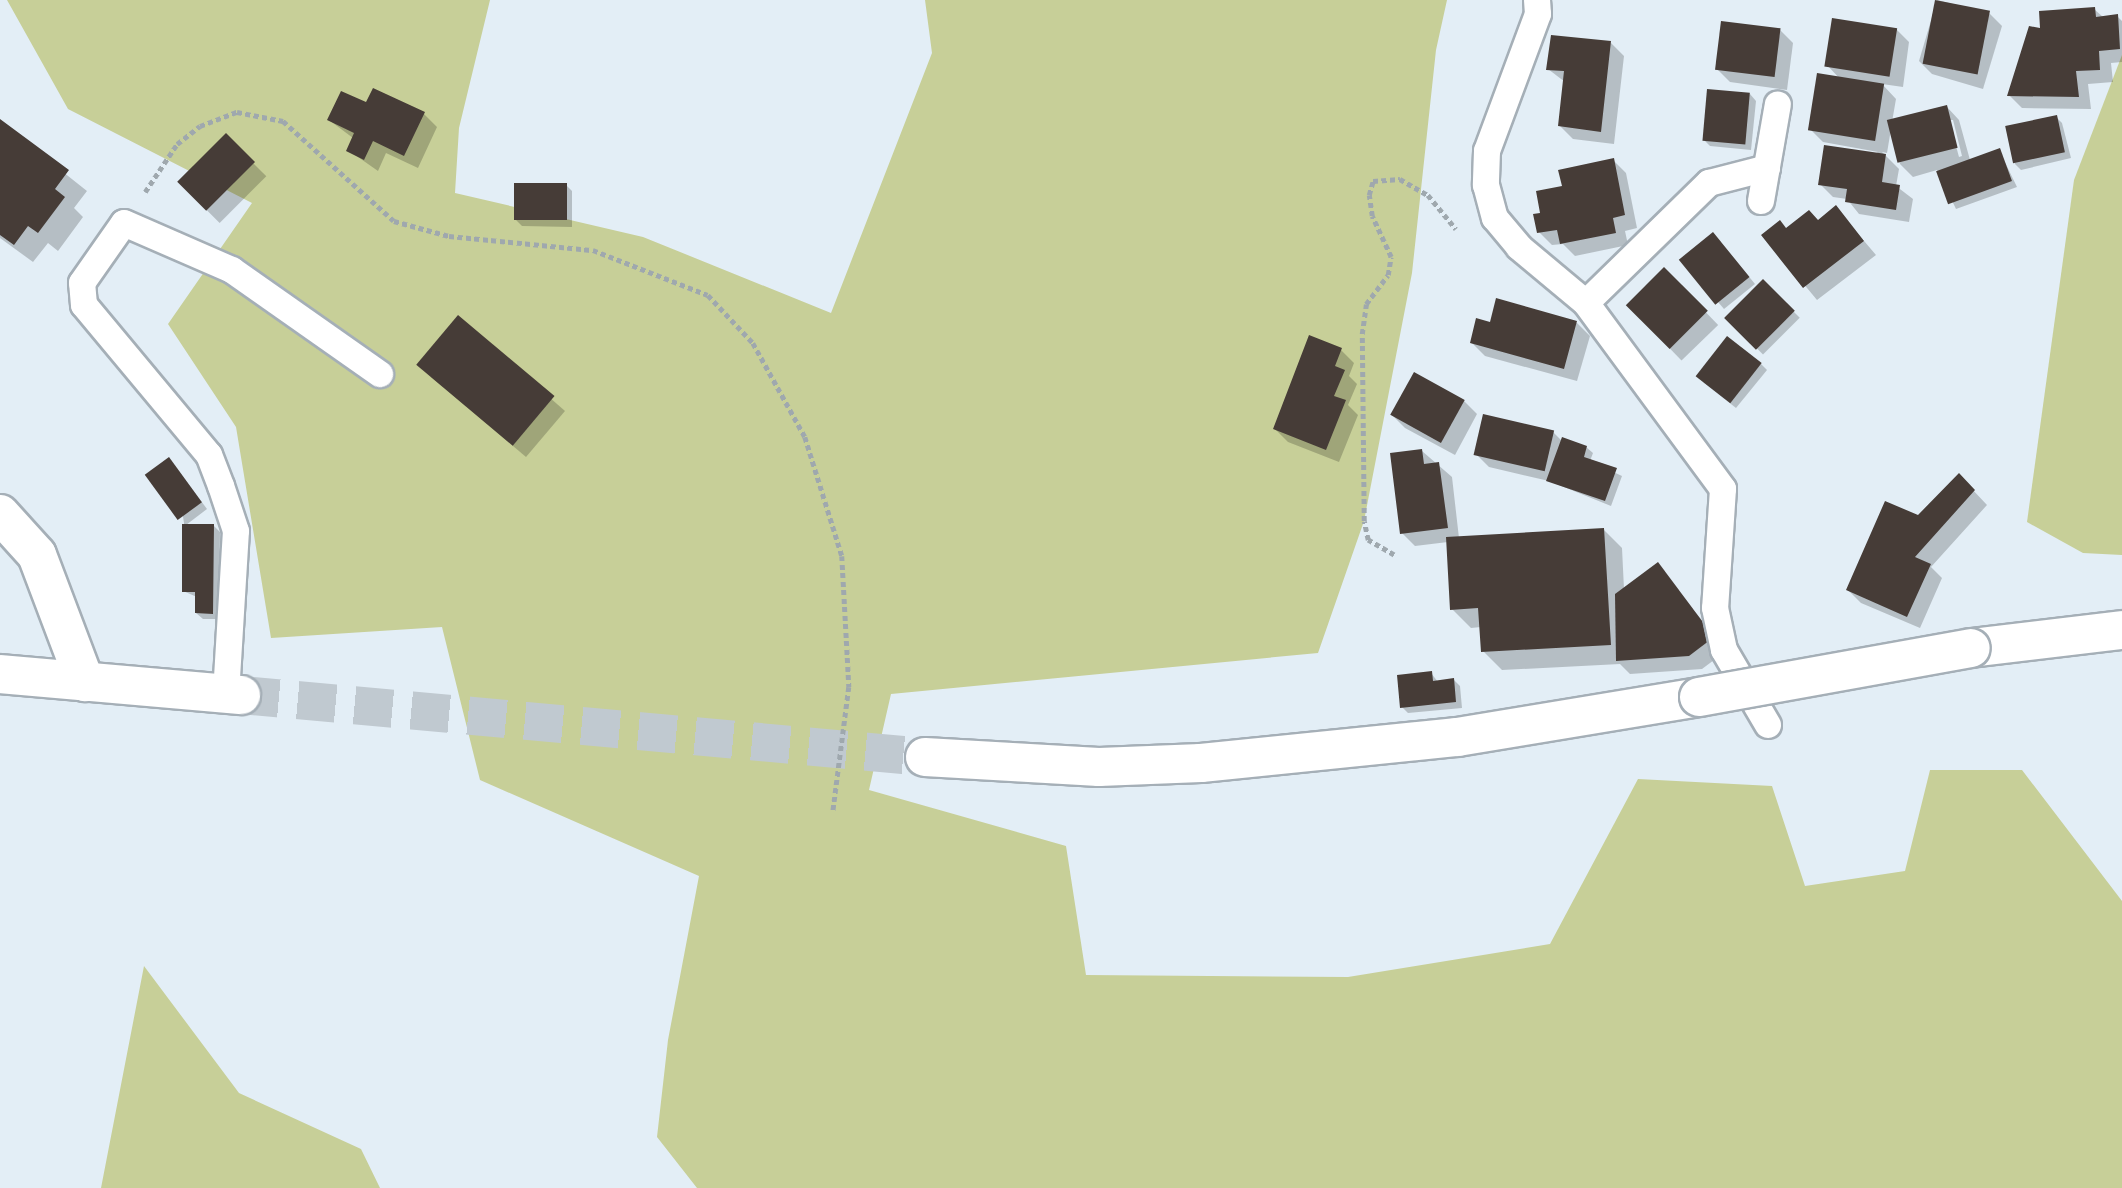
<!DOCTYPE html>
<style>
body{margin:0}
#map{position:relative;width:2122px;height:1188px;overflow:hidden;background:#e3eef6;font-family:"Noto Serif",serif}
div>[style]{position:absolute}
.green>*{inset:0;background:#c7cf98}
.shadow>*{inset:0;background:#0003;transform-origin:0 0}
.building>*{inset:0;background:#463c37;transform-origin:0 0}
.tertiary-tunnel>*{height:38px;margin-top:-19px;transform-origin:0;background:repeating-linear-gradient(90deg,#c0c9d0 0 38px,transparent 0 57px)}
.path>*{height:4.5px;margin-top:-2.25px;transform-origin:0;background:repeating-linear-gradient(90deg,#9fa8ae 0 5px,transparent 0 8.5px)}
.roads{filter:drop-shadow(2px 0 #a5afb7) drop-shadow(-2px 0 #a5afb7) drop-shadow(0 2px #a5afb7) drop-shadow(0 -2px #a5afb7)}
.service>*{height:26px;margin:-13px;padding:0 13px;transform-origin:13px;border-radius:13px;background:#fff}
.minor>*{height:38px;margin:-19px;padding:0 19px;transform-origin:19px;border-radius:19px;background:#fff}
.tertiary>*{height:38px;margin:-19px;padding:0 19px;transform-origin:19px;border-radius:19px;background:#fff}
.bridges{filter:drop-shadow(2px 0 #a5afb7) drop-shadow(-2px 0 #a5afb7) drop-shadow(0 2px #a5afb7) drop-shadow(0 -2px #a5afb7)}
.tertiary-bridge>*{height:38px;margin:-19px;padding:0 19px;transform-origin:19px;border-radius:19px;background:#fff}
span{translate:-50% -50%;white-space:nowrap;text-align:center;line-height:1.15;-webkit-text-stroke:7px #fff;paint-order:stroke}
</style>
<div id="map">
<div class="green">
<i style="clip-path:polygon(7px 0,490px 0,459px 128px,455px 193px,643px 237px,831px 313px,932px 53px,925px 0,1447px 0,1436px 50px,1412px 273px,1364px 521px,1318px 653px,891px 694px,869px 790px,1066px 846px,1086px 975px,1348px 977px,1550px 944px,1638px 779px,1772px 786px,1805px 886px,1905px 871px,1930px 770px,2022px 770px,2122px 901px,2122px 1188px,697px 1188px,657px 1137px,668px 1040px,699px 876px,480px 780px,442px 627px,271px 638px,236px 427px,168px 324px,252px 203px,68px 109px)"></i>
<i style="clip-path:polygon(2122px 55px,2122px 555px,2083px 553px,2027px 522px,2074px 180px)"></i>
<i style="clip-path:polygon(144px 966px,239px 1093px,361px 1149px,380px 1188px,101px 1188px)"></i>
</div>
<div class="shadow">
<i style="clip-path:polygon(1937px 0,1989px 13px,2002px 26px,1983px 89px,1932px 74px,1919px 61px)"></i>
<i style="clip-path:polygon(2094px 9px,2103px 17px,2117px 16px,2122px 21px,2122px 62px,2111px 63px,2113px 82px,2088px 84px,2091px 109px,2022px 108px,2009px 95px,2042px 31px)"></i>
<i style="clip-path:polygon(evenodd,1896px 29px,1909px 42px,1903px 87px,1882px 84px,1896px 99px,1892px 122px,1947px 107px,1959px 120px,1970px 160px,1999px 150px,2017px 187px,1956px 209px,1937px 170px,1913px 177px,1900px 164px,1891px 129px,1887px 153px,1882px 152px,1899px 169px,1896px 186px,1913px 199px,1909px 222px,1859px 214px,1847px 199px,1833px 197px,1820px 184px,1878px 152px,1823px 142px,1810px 129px,1840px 79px,1827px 65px,1896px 29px,1949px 120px,1953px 120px,1962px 156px,1959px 157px,1949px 120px)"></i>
<i style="clip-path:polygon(1780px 30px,1793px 43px,1787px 90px,1730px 82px,1717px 69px)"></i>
<i style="clip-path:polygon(1611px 43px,1624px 56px,1614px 144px,1573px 139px,1560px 126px,1565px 82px,1548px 69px)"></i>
<i style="clip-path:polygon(1750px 94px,1756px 101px,1751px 150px,1710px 146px,1704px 140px)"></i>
<i style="clip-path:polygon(367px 104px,424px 114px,437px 127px,418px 168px,386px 153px,378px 171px,348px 150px,353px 138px,329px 120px)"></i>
<i style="clip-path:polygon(2056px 117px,2062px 123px,2071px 158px,2021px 170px,2015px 164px,2007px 129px)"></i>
<i style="clip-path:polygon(0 122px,87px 191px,74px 208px,83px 217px,58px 251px,48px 243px,33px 262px,0 238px)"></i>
<i style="left:226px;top:136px;width:57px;height:66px;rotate:45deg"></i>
<i style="clip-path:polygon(1613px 160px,1626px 173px,1637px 228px,1625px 231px,1628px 245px,1575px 256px,1563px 244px,1552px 245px,1539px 232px,1542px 214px,1564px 187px)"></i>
<i style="clip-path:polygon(566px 185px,572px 191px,572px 227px,522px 226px,516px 220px)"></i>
<i style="clip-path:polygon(1836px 208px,1876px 255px,1817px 300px,1763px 235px,1819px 222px)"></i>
<i style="clip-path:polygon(1719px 240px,1755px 284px,1724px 309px,1682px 260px)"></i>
<i style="left:1664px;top:269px;width:78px;height:51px;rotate:46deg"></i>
<i style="left:1763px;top:281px;width:52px;height:52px;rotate:45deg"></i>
<i style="clip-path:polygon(458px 317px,565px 411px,526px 457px,431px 377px)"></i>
<i style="clip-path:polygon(1577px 323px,1590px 336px,1577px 381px,1485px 356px,1472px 343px,1491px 324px)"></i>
<i style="clip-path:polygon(1310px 338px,1341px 350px,1354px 363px,1349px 376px,1357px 384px,1348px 405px,1358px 415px,1339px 462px,1288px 442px,1275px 429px)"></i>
<i style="clip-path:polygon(1761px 364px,1767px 370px,1736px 408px,1703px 382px)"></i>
<i style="clip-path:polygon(1464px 401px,1477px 414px,1455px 455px,1405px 428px,1392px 415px)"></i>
<i style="clip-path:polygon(1553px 432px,1562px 441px,1586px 447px,1593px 453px,1590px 461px,1622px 476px,1611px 506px,1549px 481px,1489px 467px,1476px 454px)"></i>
<i style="clip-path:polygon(1422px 451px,1452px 477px,1459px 538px,1603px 529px,1622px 548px,1624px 589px,1658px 565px,1726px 651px,1702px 669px,1630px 674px,1620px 664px,1502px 670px,1483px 651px,1481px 627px,1471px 628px,1452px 609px,1448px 542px,1415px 546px,1402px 533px)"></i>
<i style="clip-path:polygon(175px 466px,207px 509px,186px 525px,213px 525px,220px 532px,219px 619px,203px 619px,196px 613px,197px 597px,183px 591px,184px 523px)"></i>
<i style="clip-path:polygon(1971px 488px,1987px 505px,1931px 567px,1942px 578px,1920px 628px,1861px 603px,1848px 590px,1918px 517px)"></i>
<i style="clip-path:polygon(1431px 673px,1438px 682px,1454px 680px,1460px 686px,1462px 708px,1408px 713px,1402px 707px)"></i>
</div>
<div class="building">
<i style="left:1935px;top:0;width:56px;height:65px;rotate:11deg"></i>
<i style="clip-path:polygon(2095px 7px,2096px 17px,2118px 14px,2120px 49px,2099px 51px,2100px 70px,2076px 71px,2079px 97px,2007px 96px,2029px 26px,2040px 28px,2039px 11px)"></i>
<i style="left:1832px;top:18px;width:66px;height:49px;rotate:9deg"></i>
<i style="left:1721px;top:21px;width:60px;height:49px;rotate:7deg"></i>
<i style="clip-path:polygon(1551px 35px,1611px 41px,1601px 132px,1558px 126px,1564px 71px,1546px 70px)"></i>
<i style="left:1817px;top:73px;width:68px;height:58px;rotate:9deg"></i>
<i style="clip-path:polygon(373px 88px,425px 112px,404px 156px,373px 141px,364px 160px,346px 151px,354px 133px,327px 120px,341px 91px,366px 102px)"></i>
<i style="left:1707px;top:89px;width:43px;height:52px;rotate:5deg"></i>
<i style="left:1947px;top:105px;width:44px;height:62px;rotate:76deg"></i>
<i style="left:2057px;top:115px;width:38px;height:53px;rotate:78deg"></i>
<i style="clip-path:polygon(0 119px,69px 170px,55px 189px,65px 197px,38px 233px,28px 226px,14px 245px,0 235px)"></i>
<i style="left:226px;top:133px;width:41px;height:69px;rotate:45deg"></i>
<i style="clip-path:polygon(1824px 145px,1886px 154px,1882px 182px,1900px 185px,1896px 210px,1845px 202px,1847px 189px,1818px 185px)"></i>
<i style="left:2000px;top:148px;width:35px;height:68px;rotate:70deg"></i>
<i style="clip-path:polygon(1614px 158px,1625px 215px,1613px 218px,1616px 233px,1560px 244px,1557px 230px,1537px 233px,1533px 214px,1540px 213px,1536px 191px,1562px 186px,1558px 170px)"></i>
<i style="left:514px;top:183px;width:53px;height:37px"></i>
<i style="clip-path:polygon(1836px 205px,1864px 241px,1803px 288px,1761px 235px,1780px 220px,1786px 228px,1809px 210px,1818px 220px)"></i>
<i style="left:1713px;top:232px;width:58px;height:44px;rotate:51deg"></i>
<i style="left:1664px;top:267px;width:62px;height:54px;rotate:45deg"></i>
<i style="left:1763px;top:279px;width:45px;height:55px;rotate:45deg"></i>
<i style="clip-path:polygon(1496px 298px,1577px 321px,1564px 369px,1470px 343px,1476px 318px,1490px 322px)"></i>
<i style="left:458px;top:315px;width:126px;height:65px;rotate:40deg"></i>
<i style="clip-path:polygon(1309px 335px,1342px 348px,1335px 366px,1345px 370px,1334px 396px,1346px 400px,1326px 450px,1273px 429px)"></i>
<i style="left:1727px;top:336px;width:44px;height:51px;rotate:38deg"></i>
<i style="left:1414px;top:372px;width:58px;height:49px;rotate:29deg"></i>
<i style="left:1483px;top:414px;width:73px;height:42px;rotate:13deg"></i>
<i style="clip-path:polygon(1562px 437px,1587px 446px,1584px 457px,1617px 468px,1605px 501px,1546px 481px)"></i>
<i style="clip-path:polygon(1422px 449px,1424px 464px,1439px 462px,1448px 528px,1400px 534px,1390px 453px)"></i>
<i style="left:169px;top:457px;width:56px;height:30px;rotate:54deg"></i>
<i style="clip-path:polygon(1959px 473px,1975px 490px,1915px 557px,1931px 564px,1907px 617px,1846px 590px,1885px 501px,1918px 515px)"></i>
<i style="clip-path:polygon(182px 524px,214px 524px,213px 614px,195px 613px,195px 592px,182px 592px)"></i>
<i style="clip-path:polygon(1604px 528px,1611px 645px,1481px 652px,1478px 608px,1450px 610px,1446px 537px)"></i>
<i style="clip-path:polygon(1658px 562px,1714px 637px,1689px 656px,1616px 661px,1615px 594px)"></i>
<i style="clip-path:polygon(1432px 671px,1433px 681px,1454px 678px,1456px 702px,1400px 708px,1397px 675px)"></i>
</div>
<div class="tertiary-tunnel">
<i style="left:241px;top:695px;width:687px;rotate:5.18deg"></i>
</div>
<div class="path">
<i style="left:145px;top:192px;width:58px;rotate:-56.3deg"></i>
<i style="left:177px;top:144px;width:29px;rotate:-38deg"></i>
<i style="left:200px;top:126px;width:40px;rotate:-21deg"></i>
<i style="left:237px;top:112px;width:47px;rotate:11.1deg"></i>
<i style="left:283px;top:121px;width:149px;rotate:42deg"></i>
<i style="left:394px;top:221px;width:57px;rotate:15.3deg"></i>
<i style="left:449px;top:236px;width:145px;rotate:5.6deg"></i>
<i style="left:593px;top:250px;width:123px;rotate:21.4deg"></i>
<i style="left:708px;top:295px;width:66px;rotate:46.8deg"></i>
<i style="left:753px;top:343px;width:107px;rotate:61deg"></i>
<i style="left:805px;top:437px;width:125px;rotate:72.7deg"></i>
<i style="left:842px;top:556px;width:131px;rotate:86.9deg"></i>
<i style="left:849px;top:687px;width:126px;rotate:97.3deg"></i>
<i style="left:1394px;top:555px;width:30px;rotate:-150deg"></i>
<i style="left:1368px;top:540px;width:19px;rotate:-102deg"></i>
<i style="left:1364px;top:521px;width:187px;rotate:-90.6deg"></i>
<i style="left:1362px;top:334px;width:30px;rotate:-82deg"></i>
<i style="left:1366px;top:304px;width:36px;rotate:-53deg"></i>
<i style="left:1388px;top:275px;width:18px;rotate:-81deg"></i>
<i style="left:1391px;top:257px;width:45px;rotate:-114.9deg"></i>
<i style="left:1372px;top:216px;width:21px;rotate:-98deg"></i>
<i style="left:1369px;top:195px;width:15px;rotate:-74deg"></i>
<i style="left:1373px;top:181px;width:27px;rotate:-4deg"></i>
<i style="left:1400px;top:179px;width:32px;rotate:30deg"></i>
<i style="left:1428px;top:195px;width:44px;rotate:50.5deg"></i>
</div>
<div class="roads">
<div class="service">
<i style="left:1537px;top:0;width:14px;rotate:86deg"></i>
<i style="left:1538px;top:14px;width:146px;rotate:110.4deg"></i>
<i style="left:1487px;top:151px;width:34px;rotate:92deg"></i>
<i style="left:1486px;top:185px;width:34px;rotate:75deg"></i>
<i style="left:1495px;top:218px;width:38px;rotate:50deg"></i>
<i style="left:1519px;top:247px;width:87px;rotate:39.9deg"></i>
<i style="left:1586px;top:303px;width:231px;rotate:53.6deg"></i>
<i style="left:1723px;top:489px;width:119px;rotate:93.8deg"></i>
<i style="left:1715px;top:608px;width:43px;rotate:77.9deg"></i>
<i style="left:1724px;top:650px;width:87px;rotate:59.6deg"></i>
<i style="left:1761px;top:201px;width:98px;rotate:-80.1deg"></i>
<i style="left:1586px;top:303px;width:172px;rotate:-44.3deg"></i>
<i style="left:1709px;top:183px;width:60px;rotate:-14.5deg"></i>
<i style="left:226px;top:694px;width:163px;rotate:-86.5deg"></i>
<i style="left:236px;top:531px;width:47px;rotate:-108.4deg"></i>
<i style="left:221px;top:486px;width:33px;rotate:-111deg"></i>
<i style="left:209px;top:455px;width:195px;rotate:-129.8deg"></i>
<i style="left:84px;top:305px;width:22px;rotate:-95deg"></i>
<i style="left:82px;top:283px;width:73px;rotate:-55deg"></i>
<i style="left:124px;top:223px;width:118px;rotate:23.5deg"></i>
<i style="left:232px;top:270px;width:181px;rotate:35.1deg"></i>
</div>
<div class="minor">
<i style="left:0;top:514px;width:55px;rotate:47.9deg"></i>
<i style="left:37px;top:555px;width:136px;rotate:69.3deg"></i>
</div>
<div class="tertiary">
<i style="left:1971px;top:648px;width:152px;rotate:-6.8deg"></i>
<i style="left:0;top:674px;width:242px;rotate:5deg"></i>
<i style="left:925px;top:757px;width:174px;rotate:3.3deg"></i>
<i style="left:1099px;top:767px;width:102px;rotate:-2.2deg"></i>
<i style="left:1201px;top:763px;width:258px;rotate:-5.8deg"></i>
<i style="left:1458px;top:737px;width:244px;rotate:-9.4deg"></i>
</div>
</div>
<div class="bridges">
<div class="tertiary-bridge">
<i style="left:1699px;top:697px;width:276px;rotate:-10.2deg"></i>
</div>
</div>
</div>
